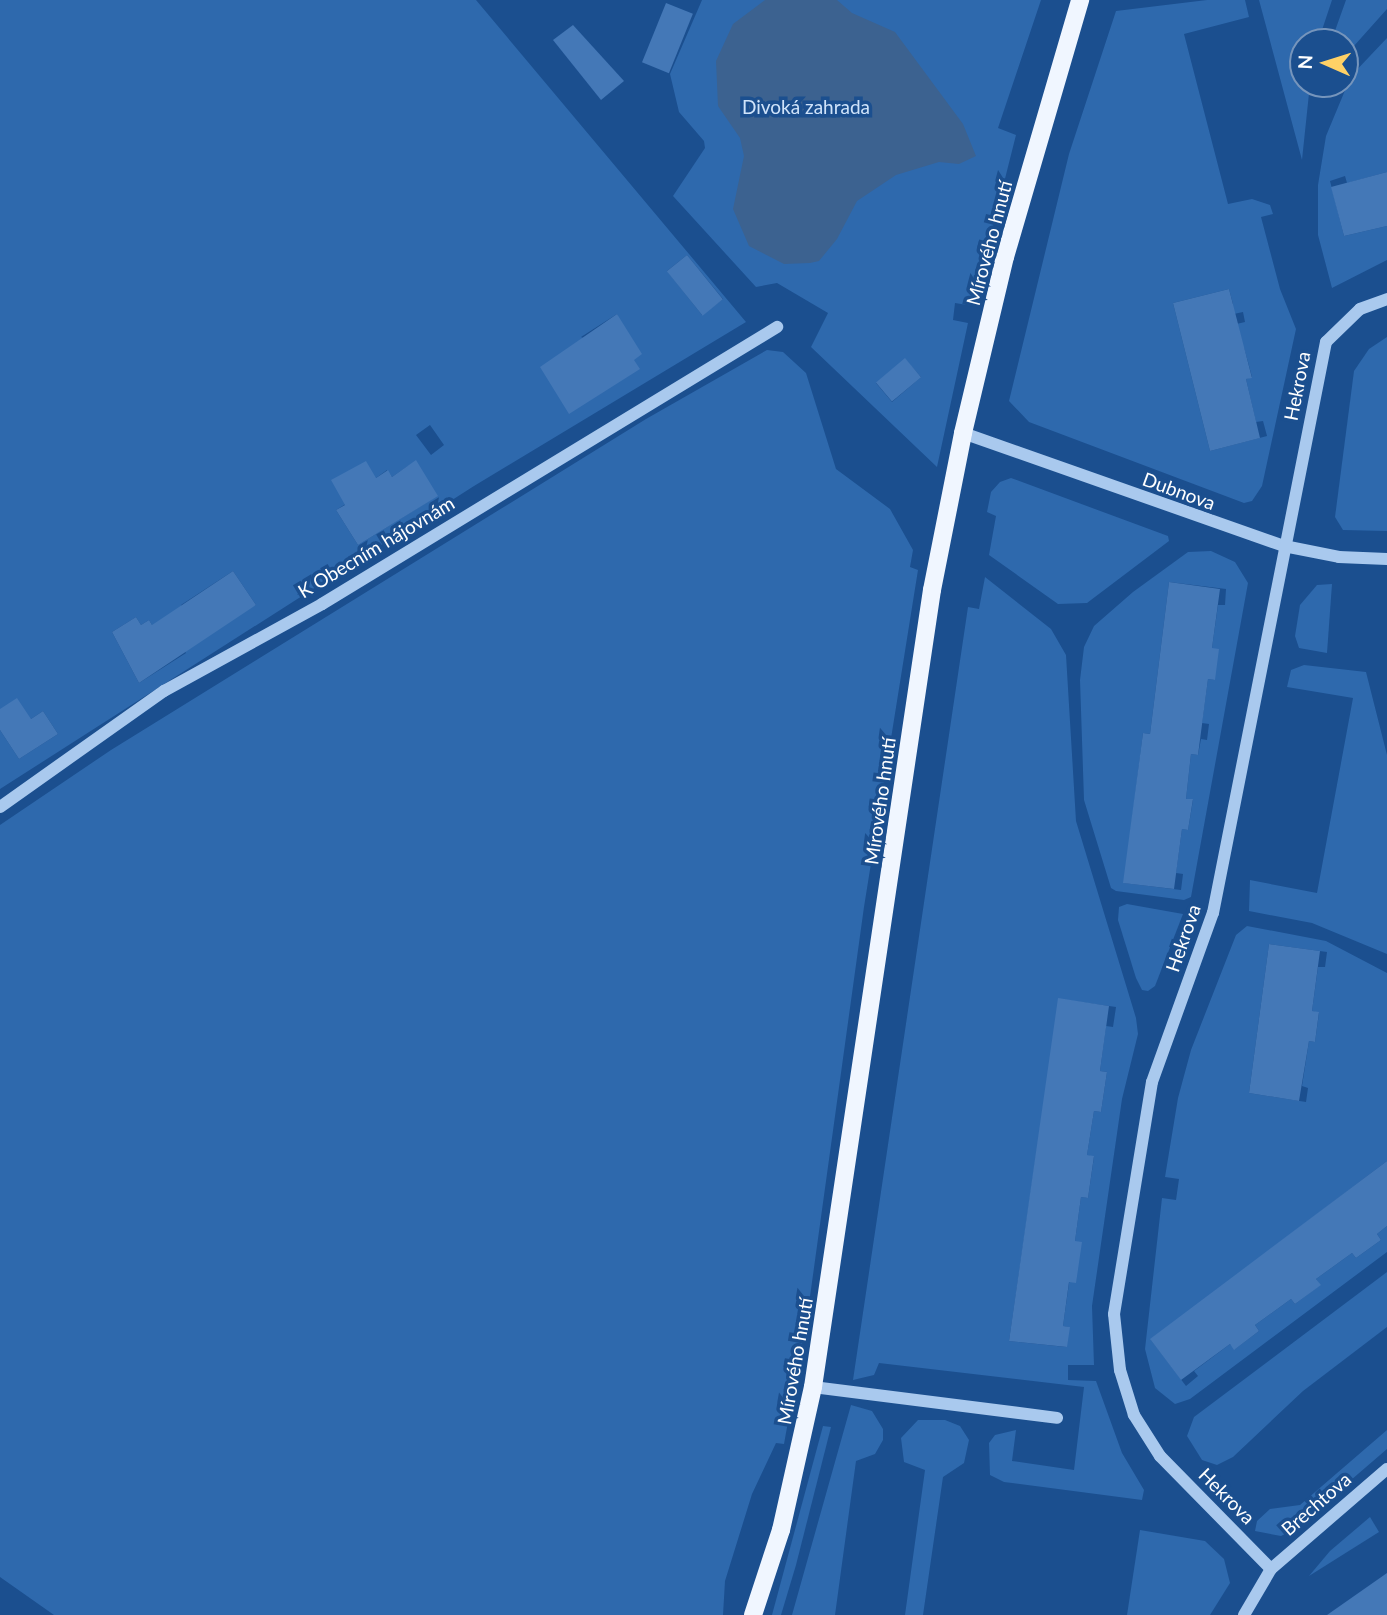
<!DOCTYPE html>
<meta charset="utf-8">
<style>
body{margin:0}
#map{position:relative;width:1387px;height:1615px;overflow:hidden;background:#1b4f8f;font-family:Lato,sans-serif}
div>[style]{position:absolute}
.green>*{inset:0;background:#2e69ad}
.water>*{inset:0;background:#3c6290}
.building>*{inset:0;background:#4478b7;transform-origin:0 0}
.minor>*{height:12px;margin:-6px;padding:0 6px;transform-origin:6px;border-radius:6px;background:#a9c9ee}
.major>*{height:18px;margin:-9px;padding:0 9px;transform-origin:9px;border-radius:9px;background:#f0f6ff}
span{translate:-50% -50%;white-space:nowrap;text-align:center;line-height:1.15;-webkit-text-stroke:7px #1b4f8f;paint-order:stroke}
.park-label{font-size:19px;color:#cfe3fa}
.street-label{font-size:19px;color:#fff}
.north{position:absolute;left:1289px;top:28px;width:70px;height:70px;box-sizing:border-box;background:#1b4f8f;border:2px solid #7695bc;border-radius:50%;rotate:273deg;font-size:19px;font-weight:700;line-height:28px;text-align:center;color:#fff}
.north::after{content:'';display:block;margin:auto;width:24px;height:32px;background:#ffd166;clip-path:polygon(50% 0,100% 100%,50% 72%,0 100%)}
</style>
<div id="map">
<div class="green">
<i style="clip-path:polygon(evenodd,0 0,476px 0,746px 322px,474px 486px,0 789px,0 730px,19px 759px,58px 734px,43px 711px,31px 719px,0 709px,0 0,687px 255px,723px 299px,702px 315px,667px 271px,687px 255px,0 0,617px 314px,634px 360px,581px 337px,617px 314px,0 0,430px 425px,444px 445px,431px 455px,416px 435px,430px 425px,0 0,408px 466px,437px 496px,358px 545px,336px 510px,380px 483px,376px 478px,387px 470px,392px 477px,408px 466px,0 0,233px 571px,256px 605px,196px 629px,181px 605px,233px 571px,0 0,136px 617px,141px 625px,149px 620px,155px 630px,167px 623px,186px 653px,139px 683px,112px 632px,136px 617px)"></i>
<i style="clip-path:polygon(evenodd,702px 0,1041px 0,998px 128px,1016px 135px,973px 306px,955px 303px,953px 320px,968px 323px,937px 467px,811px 347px,828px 313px,777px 283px,756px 287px,673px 196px,705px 148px,704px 141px,679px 112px,670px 74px,702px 0,905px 359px,921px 377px,892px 402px,876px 383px,905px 359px)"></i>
<i style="clip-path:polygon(evenodd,1207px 0,1245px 0,1249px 17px,1184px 34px,1228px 204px,1252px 199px,1270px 205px,1273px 214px,1261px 217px,1280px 289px,1296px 329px,1262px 486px,1252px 501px,1244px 503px,1029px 422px,1009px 401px,1069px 154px,1116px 11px,1207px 0,1229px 289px,1233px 304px,1227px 306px,1229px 315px,1243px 312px,1245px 322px,1232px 325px,1238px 349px,1244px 348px,1248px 362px,1252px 377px,1246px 379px,1256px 422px,1263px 421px,1267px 436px,1210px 451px,1173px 303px,1229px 289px)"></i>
<i style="clip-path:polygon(1259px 0,1332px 0,1318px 42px,1303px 42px,1303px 84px,1310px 84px,1302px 160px)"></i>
<i style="clip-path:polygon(1346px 0,1387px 0,1387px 9px,1345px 56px,1345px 42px,1331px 42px)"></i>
<i style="clip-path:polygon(1387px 38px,1387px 172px,1347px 183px,1345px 176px,1330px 181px,1344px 236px,1387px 226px,1387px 260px,1332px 288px,1318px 235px,1318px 185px,1326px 136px,1351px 76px)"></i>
<i style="clip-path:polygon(1387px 337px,1387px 531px,1343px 530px,1335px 517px,1354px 371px,1369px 349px)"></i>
<i style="clip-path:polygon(767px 350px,783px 352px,806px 373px,836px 469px,890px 509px,913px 550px,910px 567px,918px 570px,864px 907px,808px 1311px,784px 1444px,776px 1443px,752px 1494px,725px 1581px,723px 1615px,54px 1615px,0 1577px,0 825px,111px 750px,646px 419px)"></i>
<i style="clip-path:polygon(1011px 478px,1168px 536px,1169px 541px,1087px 603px,1058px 604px,989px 555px,996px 516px,987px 512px,991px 492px,1000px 482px)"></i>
<i style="clip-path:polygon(evenodd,1211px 551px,1235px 562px,1248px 583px,1191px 897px,1184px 900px,1116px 891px,1111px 888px,1084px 800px,1080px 680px,1084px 647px,1094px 626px,1133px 592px,1188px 552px,1211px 551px,1169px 582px,1226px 589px,1225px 605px,1218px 605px,1212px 648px,1215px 680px,1208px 679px,1202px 723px,1209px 724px,1207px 740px,1201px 739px,1198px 755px,1191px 754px,1186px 799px,1193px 800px,1188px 830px,1182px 829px,1176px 873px,1183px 874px,1181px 890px,1124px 883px,1143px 733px,1150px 734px,1169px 582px)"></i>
<i style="clip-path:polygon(evenodd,985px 577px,1051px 629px,1066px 655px,1076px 821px,1136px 1018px,1138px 1034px,1122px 1099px,1092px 1306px,1094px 1365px,1068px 1365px,1068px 1380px,1096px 1381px,1122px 1453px,1144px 1490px,1142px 1500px,1004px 1482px,990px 1475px,989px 1443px,995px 1435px,1016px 1430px,1012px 1461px,1074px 1470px,1084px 1387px,879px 1363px,874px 1375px,853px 1380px,968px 607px,979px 609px,985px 577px,1059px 999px,1116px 1007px,1113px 1027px,1106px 1026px,1100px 1071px,1107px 1072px,1101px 1112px,1094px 1111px,1087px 1155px,1094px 1157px,1088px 1198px,1081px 1197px,1075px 1241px,1063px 1326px,1069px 1327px,1066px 1347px,1009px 1341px,1059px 999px)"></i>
<i style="clip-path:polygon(1332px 584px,1327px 653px,1299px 648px,1295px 636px,1300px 605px,1317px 585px)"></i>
<i style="clip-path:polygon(1304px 665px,1366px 672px,1387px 755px,1387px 954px,1312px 923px,1249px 911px,1250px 880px,1317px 893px,1353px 698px,1287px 687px,1291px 670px)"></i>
<i style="clip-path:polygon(1127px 904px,1183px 914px,1155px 986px,1148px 991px,1142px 990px,1136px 978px,1118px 920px,1119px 907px)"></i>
<i style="clip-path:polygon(evenodd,1247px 926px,1326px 941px,1387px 973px,1387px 1161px,1151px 1340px,1186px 1386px,1198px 1376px,1194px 1371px,1230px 1344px,1235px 1349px,1259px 1331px,1255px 1325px,1291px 1299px,1295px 1304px,1320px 1285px,1316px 1279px,1352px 1253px,1356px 1258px,1381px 1240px,1377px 1234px,1387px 1226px,1387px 1252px,1190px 1399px,1175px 1404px,1155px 1388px,1145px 1349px,1162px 1198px,1176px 1200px,1179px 1179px,1165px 1177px,1178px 1098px,1191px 1050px,1236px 935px,1247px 926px,1269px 944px,1327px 952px,1325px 967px,1318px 967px,1312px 1011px,1319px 1013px,1315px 1042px,1309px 1041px,1302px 1086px,1308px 1088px,1306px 1102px,1249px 1093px,1269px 944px)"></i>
<i style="clip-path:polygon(1387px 1272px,1387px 1327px,1303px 1391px,1233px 1457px,1217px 1465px,1202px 1460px,1187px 1436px,1194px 1417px)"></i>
<i style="clip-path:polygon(851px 1405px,872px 1411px,883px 1429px,883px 1440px,875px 1454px,856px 1461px,835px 1615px,792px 1615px)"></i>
<i style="clip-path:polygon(918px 1420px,945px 1420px,960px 1426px,969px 1440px,964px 1463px,943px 1477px,923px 1615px,905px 1615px,925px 1470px,904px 1462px,901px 1438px)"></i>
<i style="clip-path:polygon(823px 1426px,831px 1427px,796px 1565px,781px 1615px,772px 1615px)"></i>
<i style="clip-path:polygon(1387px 1430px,1387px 1449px,1293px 1530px,1281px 1536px,1255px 1531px,1257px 1521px,1270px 1509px,1300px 1505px)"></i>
<i style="clip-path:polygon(1370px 1517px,1379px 1532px,1309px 1576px,1330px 1551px)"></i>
<i style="clip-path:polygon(1140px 1530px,1205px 1541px,1224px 1559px,1230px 1583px,1210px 1615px,1127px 1615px)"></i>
</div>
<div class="water">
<i style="clip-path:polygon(765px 0,837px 0,852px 13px,895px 32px,963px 124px,976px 156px,959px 164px,939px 162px,896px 175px,857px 201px,837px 239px,819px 261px,810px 263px,784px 264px,749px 246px,733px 209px,744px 156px,740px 138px,718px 106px,716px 61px,733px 24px)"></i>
</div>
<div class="building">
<i style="left:666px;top:3px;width:29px;height:64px;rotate:22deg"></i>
<i style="clip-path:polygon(573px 25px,624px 81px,601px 100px,553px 40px)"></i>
<i style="clip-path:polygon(1387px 172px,1387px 226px,1344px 236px,1331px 187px)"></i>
<i style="left:687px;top:255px;width:57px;height:26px;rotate:51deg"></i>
<i style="clip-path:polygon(1229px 289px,1252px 378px,1246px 379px,1260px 438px,1210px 451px,1173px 303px)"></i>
<i style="clip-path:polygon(617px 314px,642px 354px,634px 360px,640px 369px,569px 414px,540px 367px)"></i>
<i style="left:905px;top:358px;width:25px;height:38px;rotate:50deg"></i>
<i style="clip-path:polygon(416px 460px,438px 496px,358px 545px,336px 510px,345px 505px,331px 480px,366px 461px,376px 478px,388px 470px,392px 477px)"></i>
<i style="clip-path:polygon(233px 571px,256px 605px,139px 683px,112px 632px,136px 617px,141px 625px,149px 620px,152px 625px)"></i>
<i style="clip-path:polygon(1169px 582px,1220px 589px,1212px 648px,1219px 649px,1215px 680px,1208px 679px,1198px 755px,1191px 754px,1186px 799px,1193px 799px,1188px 830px,1182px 829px,1174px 889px,1123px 883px,1143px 733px,1150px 734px)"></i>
<i style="clip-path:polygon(17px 698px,31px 719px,43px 711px,58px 734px,19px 759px,0 730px,0 709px)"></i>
<i style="clip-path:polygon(1269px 944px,1320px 951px,1312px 1011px,1319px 1012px,1315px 1042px,1309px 1041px,1299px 1101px,1249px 1093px)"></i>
<i style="clip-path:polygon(1058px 998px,1109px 1006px,1100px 1071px,1107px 1072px,1101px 1112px,1094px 1111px,1087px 1155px,1094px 1156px,1088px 1198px,1081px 1197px,1075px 1241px,1082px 1242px,1076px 1283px,1069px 1282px,1063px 1326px,1070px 1327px,1067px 1347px,1009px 1341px)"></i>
<i style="clip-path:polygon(1387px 1161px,1387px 1226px,1377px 1234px,1381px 1240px,1356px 1258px,1352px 1253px,1316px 1279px,1321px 1285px,1295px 1304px,1291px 1299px,1255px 1325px,1259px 1331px,1234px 1350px,1230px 1344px,1181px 1380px,1150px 1339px)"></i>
<i style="clip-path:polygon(1387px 1573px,1387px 1615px,1327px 1615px)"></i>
</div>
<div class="minor">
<i style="left:963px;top:433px;width:340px;rotate:19.4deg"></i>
<i style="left:1284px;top:546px;width:56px;rotate:11.3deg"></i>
<i style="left:1339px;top:557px;width:48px;rotate:2.4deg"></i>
<i style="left:0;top:807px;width:201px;rotate:-35.3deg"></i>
<i style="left:164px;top:691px;width:180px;rotate:-28.8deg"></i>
<i style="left:322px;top:604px;width:533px;rotate:-31.33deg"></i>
<i style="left:813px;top:1387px;width:246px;rotate:7.2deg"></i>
<i style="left:1271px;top:1569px;width:158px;rotate:-134.5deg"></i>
<i style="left:1160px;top:1456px;width:49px;rotate:-122.4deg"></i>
<i style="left:1134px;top:1415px;width:47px;rotate:-107.3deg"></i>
<i style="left:1120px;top:1370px;width:56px;rotate:-96.1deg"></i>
<i style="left:1114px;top:1314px;width:235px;rotate:-80.7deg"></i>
<i style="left:1152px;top:1082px;width:180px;rotate:-70.2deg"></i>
<i style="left:1213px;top:913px;width:582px;rotate:-78.81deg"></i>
<i style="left:1326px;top:342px;width:47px;rotate:-44.1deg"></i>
<i style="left:1360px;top:309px;width:29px;rotate:-20deg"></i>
<i style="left:1244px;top:1615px;width:53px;rotate:-59.6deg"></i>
<i style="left:1271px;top:1569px;width:153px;rotate:-40.8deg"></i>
</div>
<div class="major">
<i style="left:753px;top:1615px;width:89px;rotate:-71.8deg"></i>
<i style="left:781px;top:1530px;width:147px;rotate:-77.4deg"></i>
<i style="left:813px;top:1387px;width:806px;rotate:-81.51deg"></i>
<i style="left:932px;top:590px;width:160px;rotate:-78.8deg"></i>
<i style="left:963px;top:433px;width:181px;rotate:-76.6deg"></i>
<i style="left:1005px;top:257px;width:268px;rotate:-73.7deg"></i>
</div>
<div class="park-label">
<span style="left:806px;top:107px">Divoká zahrada</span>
</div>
<div class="street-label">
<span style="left:989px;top:243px;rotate:-75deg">Mírového hnutí</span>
<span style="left:1297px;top:386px;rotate:-79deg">Hekrova</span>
<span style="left:1179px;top:491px;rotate:20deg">Dubnova</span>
<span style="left:376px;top:547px;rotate:-31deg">K Obecním hájovnám</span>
<span style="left:880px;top:801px;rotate:-82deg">Mírového hnutí</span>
<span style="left:1183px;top:938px;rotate:-71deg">Hekrova</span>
<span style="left:795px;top:1361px;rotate:-80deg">Mírového hnutí</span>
<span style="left:1227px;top:1496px;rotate:45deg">Hekrova</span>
<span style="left:1316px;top:1504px;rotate:-41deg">Brechtova</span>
</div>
<div class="north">N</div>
</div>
